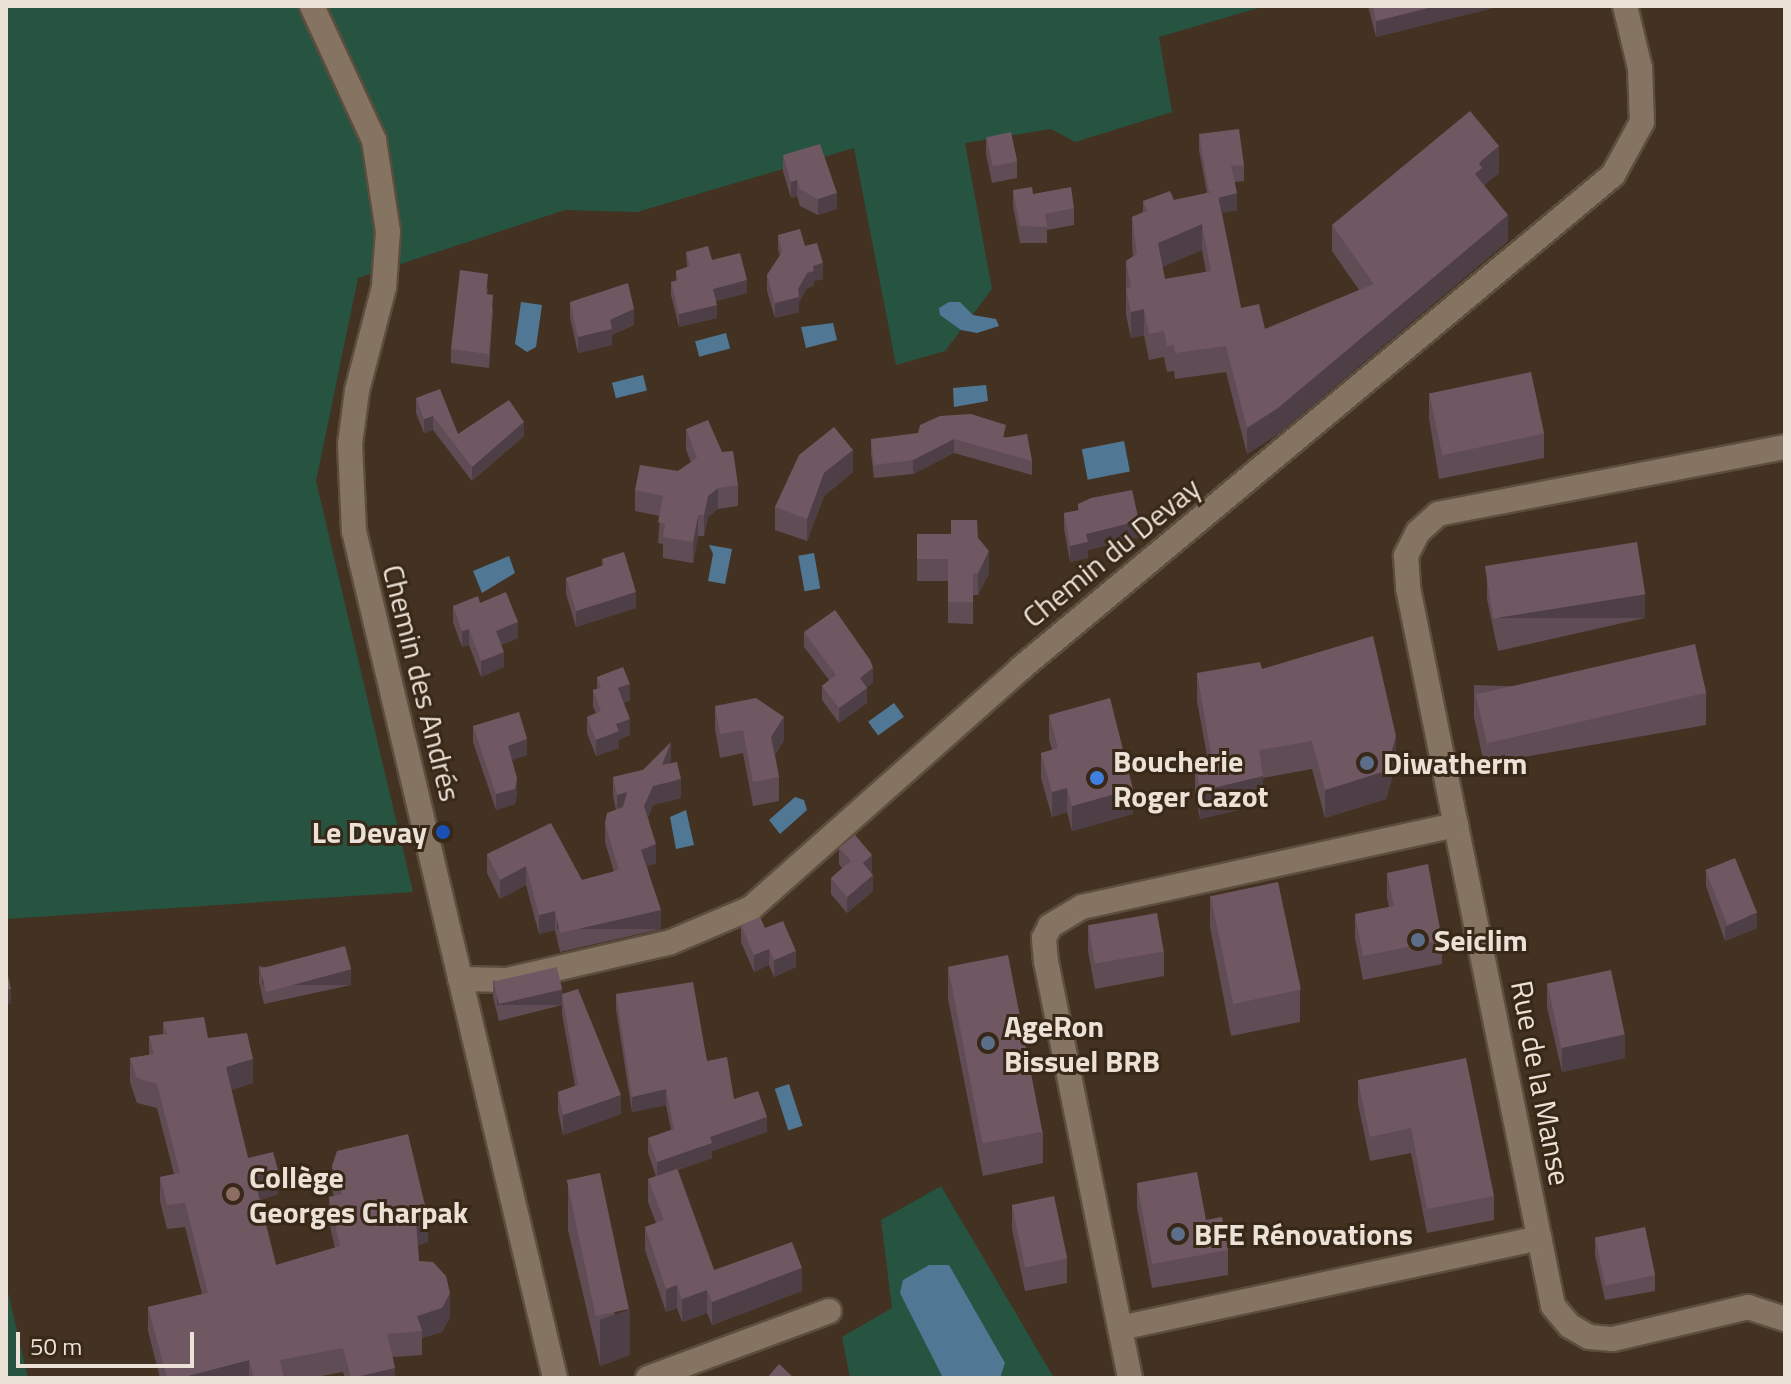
<!DOCTYPE html>
<meta charset="utf-8">
<style>
body{margin:0}
#map{position:relative;width:1791px;height:1384px;overflow:hidden;background:#433222;font-family:"Titillium Web",sans-serif}
div>[style]{position:absolute}
.green>*{inset:0;background:#265441}
.water>*{inset:0;background:#507794;transform-origin:0 0}
.roads{filter:drop-shadow(2px 0 #5c4e3f) drop-shadow(-2px 0 #5c4e3f) drop-shadow(0 2px #5c4e3f) drop-shadow(0 -2px #5c4e3f)}
.minor>*{height:24px;margin:-12px;padding:0 12px;transform-origin:12px;border-radius:12px;background:#867462}
.wall>*{inset:0;background:#604c55}
.shaded-wall>*{inset:0;background:#4e3e45;transform-origin:0 0}
.building>*{inset:0;background:#705863;transform-origin:0 0}
.dots>*{width:22px;height:22px;translate:-50% -50%;box-sizing:border-box;border:4px solid #382818;border-radius:50%}
span{translate:-50% -50%;white-space:nowrap;text-align:center;line-height:1.15;-webkit-text-stroke:6px #382818;paint-order:stroke}
.street-label{font-size:30px;color:#ece1d7}
.poi-label{font-size:30px;color:#ece1d7;font-weight:700}
.left{translate:0 -50%;text-align:left}
.right{translate:-100% -50%;text-align:right}
.frame{position:absolute;inset:0;border:8px solid #ece1d7;pointer-events:none}
.scale{position:absolute;left:16px;top:1332px;width:178px;height:36px;box-sizing:border-box;border:4px solid #ece1d7;border-top:0;padding-left:10px;font-size:24px;line-height:28px;white-space:nowrap;color:#ece1d7;-webkit-text-stroke:6px #382818;paint-order:stroke}
</style>
<div id="map">
<div class="green">
<i style="clip-path:polygon(6px 6px,1265px 6px,1159px 37px,1172px 112px,1075px 142px,1051px 129px,965px 143px,992px 289px,945px 351px,896px 365px,854px 148px,637px 212px,565px 210px,358px 278px,316px 481px,413px 892px,6px 919px)"></i>
<i style="clip-path:polygon(941px 1186px,1054px 1378px,850px 1378px,842px 1337px,892px 1308px,881px 1220px)"></i>
<i style="clip-path:polygon(6px 1284px,28px 1378px,6px 1378px)"></i>
</div>
<div class="water">
<i style="clip-path:polygon(521px 302px,542px 305px,536px 347px,527px 352px,515px 344px)"></i>
<i style="clip-path:polygon(949px 302px,960px 302px,973px 315px,996px 319px,999px 326px,977px 333px,961px 330px,940px 315px,939px 308px)"></i>
<i style="clip-path:polygon(833px 323px,837px 340px,806px 348px,801px 327px)"></i>
<i style="left:726px;top:333px;width:16px;height:32px;rotate:75deg"></i>
<i style="left:643px;top:375px;width:16px;height:32px;rotate:76deg"></i>
<i style="clip-path:polygon(986px 385px,988px 401px,954px 407px,953px 388px)"></i>
<i style="left:1124px;top:441px;width:31px;height:43px;rotate:79deg"></i>
<i style="clip-path:polygon(709px 545px,732px 549px,725px 584px,708px 581px,713px 554px)"></i>
<i style="left:814px;top:553px;width:36px;height:16px;rotate:80deg"></i>
<i style="clip-path:polygon(509px 556px,515px 573px,482px 593px,473px 571px)"></i>
<i style="left:894px;top:703px;width:17px;height:32px;rotate:54deg"></i>
<i style="clip-path:polygon(795px 797px,804px 800px,807px 810px,780px 834px,769px 820px)"></i>
<i style="clip-path:polygon(686px 810px,694px 845px,676px 849px,670px 817px)"></i>
<i style="left:789px;top:1084px;width:44px;height:15px;rotate:72deg"></i>
<i style="clip-path:polygon(929px 1265px,949px 1265px,1005px 1363px,1000px 1378px,943px 1378px,900px 1293px,903px 1280px)"></i>
</div>
<div class="roads">
<div class="minor">
<i style="left:312px;top:6px;width:148px;rotate:65.2deg"></i>
<i style="left:374px;top:140px;width:92px;rotate:81.3deg"></i>
<i style="left:388px;top:231px;width:56px;rotate:94.1deg"></i>
<i style="left:384px;top:287px;width:107px;rotate:104.6deg"></i>
<i style="left:357px;top:391px;width:53px;rotate:97.5deg"></i>
<i style="left:350px;top:444px;width:87px;rotate:87.4deg"></i>
<i style="left:354px;top:531px;width:871px;rotate:76.65deg"></i>
<i style="left:1785px;top:447px;width:353px;rotate:169.1deg"></i>
<i style="left:1438px;top:514px;width:27px;rotate:138deg"></i>
<i style="left:1418px;top:532px;width:27px;rotate:117deg"></i>
<i style="left:1406px;top:556px;width:32px;rotate:86deg"></i>
<i style="left:1408px;top:588px;width:732px;rotate:78.58deg"></i>
<i style="left:1553px;top:1306px;width:26px;rotate:50deg"></i>
<i style="left:1570px;top:1326px;width:22px;rotate:30deg"></i>
<i style="left:1589px;top:1337px;width:24px;rotate:5deg"></i>
<i style="left:1613px;top:1339px;width:139px;rotate:-13.3deg"></i>
<i style="left:1748px;top:1307px;width:39px;rotate:18deg"></i>
<i style="left:460px;top:979px;width:47px;rotate:1.2deg"></i>
<i style="left:507px;top:980px;width:168px;rotate:-13deg"></i>
<i style="left:671px;top:942px;width:87px;rotate:-23deg"></i>
<i style="left:751px;top:908px;width:361px;rotate:-41.6deg"></i>
<i style="left:1021px;top:668px;width:770px;rotate:-39.79deg"></i>
<i style="left:1613px;top:175px;width:60px;rotate:-61.3deg"></i>
<i style="left:1642px;top:122px;width:54px;rotate:-92.1deg"></i>
<i style="left:1640px;top:68px;width:64px;rotate:-103.6deg"></i>
<i style="left:1120px;top:1328px;width:429px;rotate:-12.1deg"></i>
<i style="left:648px;top:1378px;width:193px;rotate:-20.3deg"></i>
<i style="left:1130px;top:1378px;width:424px;rotate:-101.4deg"></i>
<i style="left:1046px;top:962px;width:24px;rotate:-95deg"></i>
<i style="left:1044px;top:938px;width:13px;rotate:-63deg"></i>
<i style="left:1050px;top:926px;width:37px;rotate:-31deg"></i>
<i style="left:1082px;top:907px;width:383px;rotate:-12.4deg"></i>
</div>
</div>
<div class="wall">
<i style="clip-path:polygon(1368px 6px,1501px 6px,1376px 37px)"></i>
<i style="clip-path:polygon(evenodd,1199px 134px,1244px 165px,1244px 181px,1235px 182px,1237px 210px,1222px 213px,1241px 308px,1265px 329px,1359px 290px,1332px 251px,1332px 225px,1499px 173px,1484px 185px,1508px 241px,1278px 434px,1247px 454px,1226px 372px,1175px 379px,1174px 371px,1167px 372px,1164px 357px,1149px 360px,1144px 335px,1131px 338px,1126px 315px,1126px 261px,1133px 256px,1132px 243px,1132px 217px,1143px 212px,1143px 201px,1174px 200px,1207px 193px,1199px 150px,1199px 134px,1202px 250px,1206px 272px,1165px 279px,1162px 267px,1202px 250px)"></i>
<i style="clip-path:polygon(986px 137px,1017px 161px,1017px 178px,992px 183px,986px 154px)"></i>
<i style="clip-path:polygon(783px 155px,837px 209px,818px 215px,800px 206px,797px 196px,791px 198px,783px 171px)"></i>
<i style="clip-path:polygon(1013px 190px,1033px 194px,1074px 208px,1074px 225px,1047px 230px,1047px 243px,1020px 243px,1013px 206px)"></i>
<i style="clip-path:polygon(778px 235px,805px 246px,823px 279px,814px 281px,814px 286px,807px 288px,799px 302px,799px 312px,775px 318px,767px 291px,767px 275px,780px 256px,778px 250px)"></i>
<i style="clip-path:polygon(686px 252px,712px 260px,747px 293px,716px 301px,717px 318px,679px 327px,671px 295px,671px 282px,676px 281px,676px 271px,687px 267px)"></i>
<i style="clip-path:polygon(488px 287px,487px 295px,493px 309px,489px 368px,451px 363px,451px 349px)"></i>
<i style="clip-path:polygon(570px 302px,634px 325px,612px 335px,612px 345px,578px 353px,570px 318px)"></i>
<i style="clip-path:polygon(1429px 393px,1544px 434px,1544px 458px,1439px 479px,1429px 418px)"></i>
<i style="clip-path:polygon(416px 398px,458px 434px,524px 436px,472px 481px,433px 430px,424px 433px,416px 413px)"></i>
<i style="clip-path:polygon(686px 429px,738px 485px,738px 506px,718px 509px,708px 517px,704px 536px,698px 536px,693px 563px,663px 558px,663px 544px,658px 543px,660px 516px,635px 511px,635px 490px,678px 471px,691px 462px,686px 450px)"></i>
<i style="clip-path:polygon(1006px 437px,1032px 461px,1032px 475px,954px 453px,913px 474px,874px 478px,871px 453px,871px 439px)"></i>
<i style="clip-path:polygon(853px 472px,824px 496px,807px 541px,775px 530px,775px 507px)"></i>
<i style="clip-path:polygon(1078px 504px,1139px 537px,1088px 550px,1088px 558px,1070px 562px,1064px 529px,1064px 513px,1078px 511px)"></i>
<i style="clip-path:polygon(917px 534px,978px 538px,989px 573px,978px 595px,973px 595px,973px 624px,948px 623px,948px 581px,917px 581px)"></i>
<i style="clip-path:polygon(602px 559px,636px 608px,576px 627px,566px 594px,566px 578px,602px 566px)"></i>
<i style="clip-path:polygon(1487px 575px,1645px 618px,1498px 651px,1487px 599px)"></i>
<i style="clip-path:polygon(480px 603px,518px 638px,501px 645px,504px 667px,481px 677px,469px 645px,462px 647px,453px 622px,453px 606px)"></i>
<i style="clip-path:polygon(804px 632px,873px 683px,867px 687px,867px 703px,839px 723px,822px 700px,822px 686px,829px 680px,804px 647px)"></i>
<i style="clip-path:polygon(1262px 669px,1396px 764px,1386px 799px,1325px 818px,1312px 769px,1263px 778px,1263px 804px,1200px 819px,1195px 791px,1195px 763px,1208px 761px,1197px 701px,1197px 673px)"></i>
<i style="clip-path:polygon(597px 677px,630px 700px,624px 703px,630px 735px,619px 740px,619px 748px,596px 756px,587px 733px,587px 717px,596px 713px,593px 707px,593px 690px,597px 689px)"></i>
<i style="clip-path:polygon(1474px 685px,1706px 693px,1706px 725px,1484px 764px,1474px 717px)"></i>
<i style="clip-path:polygon(715px 706px,784px 740px,775px 755px,779px 777px,779px 801px,753px 806px,743px 753px,720px 758px,715px 729px)"></i>
<i style="clip-path:polygon(1049px 715px,1133px 814px,1072px 831px,1067px 812px,1052px 817px,1041px 778px,1041px 753px,1052px 750px,1049px 739px)"></i>
<i style="clip-path:polygon(473px 726px,527px 755px,512px 760px,517px 794px,515px 804px,496px 810px,473px 742px)"></i>
<i style="clip-path:polygon(671px 761px,670px 763px,681px 798px,653px 805px,648px 817px,656px 863px,647px 866px,661px 929px,560px 952px,555px 930px,539px 934px,526px 885px,500px 899px,487px 873px,487px 854px,582px 880px,614px 872px,605px 842px,605px 823px,616px 810px,613px 796px,613px 777px,643px 770px)"></i>
<i style="clip-path:polygon(839px 848px,872px 871px,871px 872px,873px 891px,847px 913px,831px 894px,831px 878px,842px 868px,839px 864px)"></i>
<i style="clip-path:polygon(1706px 872px,1757px 928px,1725px 941px,1706px 886px)"></i>
<i style="clip-path:polygon(1387px 873px,1442px 940px,1442px 964px,1363px 980px,1355px 938px,1355px 914px,1389px 907px,1387px 897px)"></i>
<i style="clip-path:polygon(1210px 895px,1300px 990px,1300px 1022px,1231px 1036px,1210px 927px)"></i>
<i style="clip-path:polygon(741px 925px,765px 928px,796px 967px,774px 977px,769px 965px,754px 972px,741px 942px)"></i>
<i style="clip-path:polygon(1088px 927px,1164px 951px,1164px 976px,1095px 989px,1088px 951px)"></i>
<i style="clip-path:polygon(259px 966px,351px 985px,264px 1004px,259px 982px)"></i>
<i style="clip-path:polygon(948px 967px,1043px 1132px,1043px 1163px,983px 1176px,948px 999px)"></i>
<i style="clip-path:polygon(493px 980px,562px 1005px,499px 1021px,493px 997px)"></i>
<i style="clip-path:polygon(1547px 983px,1625px 1058px,1562px 1072px,1547px 1007px)"></i>
<i style="clip-path:polygon(562px 994px,621px 1114px,563px 1135px,558px 1111px,558px 1092px,575px 1086px,562px 1014px)"></i>
<i style="clip-path:polygon(616px 994px,707px 1061px,734px 1099px,767px 1132px,712px 1151px,712px 1158px,678px 1170px,714px 1270px,802px 1291px,712px 1325px,707px 1313px,682px 1322px,677px 1308px,666px 1312px,645px 1250px,645px 1227px,656px 1223px,648px 1202px,648px 1179px,656px 1176px,648px 1153px,648px 1138px,671px 1130px,666px 1105px,632px 1112px,616px 1009px)"></i>
<i style="clip-path:polygon(163px 1022px,208px 1038px,253px 1083px,231px 1090px,248px 1158px,278px 1194px,260px 1200px,276px 1265px,335px 1248px,329px 1222px,329px 1197px,334px 1196px,332px 1190px,332px 1166px,428px 1242px,418px 1245px,419px 1261px,450px 1317px,442px 1332px,422px 1338px,422px 1355px,393px 1357px,395px 1378px,345px 1378px,343px 1372px,311px 1378px,160px 1378px,148px 1331px,148px 1307px,202px 1294px,185px 1227px,167px 1229px,160px 1201px,160px 1177px,174px 1174px,157px 1108px,137px 1103px,130px 1082px,130px 1058px,149px 1055px,149px 1036px,163px 1034px)"></i>
<i style="clip-path:polygon(1358px 1080px,1494px 1196px,1494px 1220px,1427px 1233px,1411px 1153px,1370px 1161px,1358px 1104px)"></i>
<i style="clip-path:polygon(1137px 1183px,1206px 1220px,1228px 1250px,1228px 1275px,1152px 1288px,1137px 1207px)"></i>
<i style="clip-path:polygon(568px 1185px,630px 1355px,600px 1366px,568px 1230px)"></i>
<i style="clip-path:polygon(1012px 1204px,1067px 1259px,1067px 1283px,1025px 1291px,1012px 1229px)"></i>
<i style="clip-path:polygon(1595px 1238px,1655px 1275px,1655px 1291px,1605px 1300px,1595px 1255px)"></i>
</div>
<div class="shaded-wall">
<i style="clip-path:polygon(1436px 6px,1501px 6px,1376px 37px,1376px 21px)"></i>
<i style="clip-path:polygon(1499px 146px,1499px 173px,1482px 186px,1475px 174px,1479px 163px)"></i>
<i style="clip-path:polygon(797px 180px,797px 196px,791px 198px,791px 182px)"></i>
<i style="clip-path:polygon(837px 193px,837px 209px,818px 215px,818px 199px)"></i>
<i style="clip-path:polygon(1237px 193px,1237px 210px,1211px 216px,1211px 199px)"></i>
<i style="clip-path:polygon(1508px 215px,1508px 241px,1278px 434px,1247px 454px,1247px 428px)"></i>
<i style="clip-path:polygon(1202px 224px,1202px 250px,1158px 269px,1158px 243px)"></i>
<i style="clip-path:polygon(823px 263px,823px 279px,814px 281px,814px 286px,807px 288px,799px 302px,799px 312px,775px 318px,775px 303px,798px 289px,807px 273px,813px 266px)"></i>
<i style="clip-path:polygon(747px 280px,747px 293px,713px 302px,713px 289px)"></i>
<i style="clip-path:polygon(717px 305px,717px 318px,679px 327px,679px 314px)"></i>
<i style="clip-path:polygon(634px 309px,634px 325px,612px 335px,612px 345px,578px 353px,578px 337px,610px 320px)"></i>
<i style="clip-path:polygon(1144px 309px,1144px 335px,1131px 338px,1131px 312px)"></i>
<i style="clip-path:polygon(433px 416px,433px 430px,424px 433px,424px 419px)"></i>
<i style="clip-path:polygon(524px 422px,524px 436px,472px 481px,472px 467px)"></i>
<i style="clip-path:polygon(954px 439px,954px 453px,913px 474px,913px 460px)"></i>
<i style="clip-path:polygon(853px 450px,853px 472px,824px 496px,807px 541px,807px 519px,824px 473px)"></i>
<i style="clip-path:polygon(718px 488px,718px 509px,708px 517px,704px 536px,704px 515px,708px 496px)"></i>
<i style="clip-path:polygon(698px 515px,698px 536px,693px 563px,693px 542px)"></i>
<i style="clip-path:polygon(1139px 521px,1139px 537px,1088px 550px,1088px 558px,1070px 562px,1070px 546px,1086px 534px)"></i>
<i style="clip-path:polygon(989px 551px,989px 573px,978px 595px,978px 573px)"></i>
<i style="clip-path:polygon(636px 592px,636px 608px,576px 627px,576px 611px)"></i>
<i style="left:1645px;top:594px;width:24px;height:150px;rotate:90deg"></i>
<i style="clip-path:polygon(518px 622px,518px 638px,496px 647px,496px 631px)"></i>
<i style="clip-path:polygon(469px 629px,469px 645px,462px 647px,462px 631px)"></i>
<i style="clip-path:polygon(504px 652px,504px 667px,481px 677px,481px 661px)"></i>
<i style="clip-path:polygon(873px 668px,873px 683px,860px 692px,860px 678px)"></i>
<i style="clip-path:polygon(630px 684px,630px 700px,618px 705px,618px 688px)"></i>
<i style="clip-path:polygon(867px 688px,867px 703px,839px 723px,839px 708px)"></i>
<i style="clip-path:polygon(784px 717px,784px 740px,771px 760px,771px 737px)"></i>
<i style="clip-path:polygon(630px 719px,630px 735px,619px 740px,619px 748px,596px 756px,596px 740px,616px 724px)"></i>
<i style="clip-path:polygon(1396px 736px,1396px 764px,1386px 799px,1325px 818px,1325px 790px)"></i>
<i style="clip-path:polygon(527px 739px,527px 755px,508px 761px,508px 746px)"></i>
<i style="clip-path:polygon(671px 742px,671px 761px,662px 784px,681px 779px,681px 798px,653px 805px,644px 825px,644px 806px)"></i>
<i style="clip-path:polygon(1263px 776px,1263px 804px,1200px 819px,1200px 791px)"></i>
<i style="clip-path:polygon(517px 778px,517px 794px,515px 804px,496px 810px,496px 794px)"></i>
<i style="clip-path:polygon(1067px 788px,1067px 812px,1052px 817px,1052px 792px)"></i>
<i style="clip-path:polygon(1133px 789px,1133px 814px,1072px 831px,1072px 806px)"></i>
<i style="clip-path:polygon(627px 792px,627px 811px,617px 814px,617px 795px)"></i>
<i style="clip-path:polygon(656px 844px,656px 863px,641px 869px,641px 850px)"></i>
<i style="clip-path:polygon(872px 855px,872px 871px,863px 879px,863px 863px)"></i>
<i style="clip-path:polygon(526px 866px,526px 885px,500px 899px,500px 880px)"></i>
<i style="clip-path:polygon(873px 875px,873px 891px,847px 913px,847px 897px)"></i>
<i style="left:661px;top:910px;width:19px;height:104px;rotate:90deg"></i>
<i style="clip-path:polygon(555px 911px,555px 930px,539px 934px,539px 915px)"></i>
<i style="clip-path:polygon(1757px 913px,1757px 928px,1725px 941px,1725px 927px)"></i>
<i style="clip-path:polygon(769px 949px,769px 965px,754px 972px,754px 955px)"></i>
<i style="clip-path:polygon(796px 951px,796px 967px,774px 977px,774px 960px)"></i>
<i style="left:351px;top:969px;width:16px;height:89px;rotate:90deg"></i>
<i style="clip-path:polygon(11px 989px,11px 1003px,6px 1005px,6px 990px)"></i>
<i style="left:562px;top:989px;width:16px;height:65px;rotate:90deg"></i>
<i style="clip-path:polygon(1625px 1034px,1625px 1058px,1562px 1072px,1562px 1048px)"></i>
<i style="clip-path:polygon(253px 1059px,253px 1083px,226px 1092px,226px 1067px)"></i>
<i style="clip-path:polygon(666px 1089px,666px 1105px,632px 1112px,632px 1097px)"></i>
<i style="clip-path:polygon(621px 1095px,621px 1114px,563px 1135px,563px 1115px)"></i>
<i style="clip-path:polygon(767px 1117px,767px 1132px,712px 1151px,712px 1158px,657px 1177px,657px 1162px,710px 1137px)"></i>
<i style="clip-path:polygon(278px 1170px,278px 1194px,254px 1202px,254px 1177px)"></i>
<i style="clip-path:polygon(428px 1218px,428px 1242px,416px 1245px,416px 1221px)"></i>
<i style="clip-path:polygon(802px 1268px,802px 1291px,712px 1325px,712px 1302px)"></i>
<i style="clip-path:polygon(677px 1285px,677px 1308px,666px 1312px,666px 1289px)"></i>
<i style="clip-path:polygon(707px 1290px,707px 1313px,682px 1322px,682px 1299px)"></i>
<i style="clip-path:polygon(450px 1293px,450px 1317px,442px 1332px,422px 1338px,422px 1331px,417px 1316px)"></i>
<i style="clip-path:polygon(630px 1309px,630px 1355px,600px 1366px,600px 1320px)"></i>
<i style="clip-path:polygon(249px 1360px,249px 1378px,180px 1378px)"></i>
<i style="clip-path:polygon(395px 1368px,395px 1378px,351px 1378px)"></i>
</div>
<div class="building">
<i style="clip-path:polygon(1373px 6px,1436px 6px,1376px 21px)"></i>
<i style="clip-path:polygon(evenodd,1470px 111px,1499px 146px,1479px 163px,1482px 168px,1475px 174px,1508px 215px,1278px 408px,1247px 428px,1226px 346px,1175px 353px,1174px 345px,1167px 346px,1164px 331px,1149px 334px,1144px 309px,1131px 312px,1126px 289px,1131px 287px,1126px 261px,1137px 254px,1132px 217px,1147px 211px,1143px 201px,1170px 191px,1174px 200px,1217px 191px,1241px 308px,1259px 304px,1265px 329px,1374px 284px,1332px 225px,1470px 111px,1202px 224px,1211px 271px,1165px 279px,1158px 243px,1202px 224px)"></i>
<i style="clip-path:polygon(1239px 129px,1244px 165px,1231px 166px,1237px 193px,1218px 198px,1217px 191px,1209px 192px,1199px 134px)"></i>
<i style="left:1011px;top:132px;width:30px;height:25px;rotate:78deg"></i>
<i style="clip-path:polygon(820px 144px,837px 193px,818px 199px,800px 189px,797px 180px,791px 182px,783px 155px)"></i>
<i style="clip-path:polygon(1032px 187px,1033px 194px,1071px 187px,1074px 208px,1045px 214px,1047px 227px,1020px 226px,1013px 190px)"></i>
<i style="clip-path:polygon(800px 229px,805px 246px,817px 243px,823px 263px,813px 266px,814px 271px,807px 273px,798px 289px,799px 297px,775px 303px,767px 275px,782px 252px,778px 235px)"></i>
<i style="clip-path:polygon(708px 246px,712px 260px,740px 253px,747px 280px,713px 289px,717px 305px,679px 314px,671px 282px,678px 280px,676px 271px,690px 266px,686px 252px)"></i>
<i style="clip-path:polygon(460px 270px,488px 274px,486px 294px,493px 295px,489px 354px,451px 349px)"></i>
<i style="clip-path:polygon(628px 283px,634px 309px,610px 320px,612px 329px,578px 337px,570px 302px)"></i>
<i style="left:1531px;top:372px;width:63px;height:104px;rotate:78deg"></i>
<i style="clip-path:polygon(440px 389px,458px 434px,509px 400px,524px 422px,472px 467px,433px 416px,424px 419px,416px 398px)"></i>
<i style="clip-path:polygon(971px 414px,1006px 425px,1003px 438px,1027px 434px,1032px 461px,954px 439px,913px 460px,874px 465px,871px 439px,918px 433px,920px 425px,940px 416px)"></i>
<i style="clip-path:polygon(708px 420px,722px 452px,733px 451px,738px 485px,718px 488px,708px 496px,704px 515px,698px 515px,693px 542px,663px 537px,665px 524px,658px 522px,663px 496px,635px 490px,640px 465px,678px 471px,697px 458px,686px 429px)"></i>
<i style="clip-path:polygon(834px 427px,853px 450px,824px 473px,807px 519px,775px 507px,799px 455px)"></i>
<i style="clip-path:polygon(1132px 490px,1139px 521px,1086px 534px,1088px 542px,1070px 546px,1064px 513px,1079px 510px,1078px 504px,1091px 498px)"></i>
<i style="clip-path:polygon(951px 520px,977px 520px,978px 538px,989px 551px,978px 573px,973px 573px,973px 602px,948px 602px,948px 559px,917px 559px,917px 534px,951px 534px)"></i>
<i style="left:1637px;top:542px;width:53px;height:154px;rotate:81deg"></i>
<i style="clip-path:polygon(624px 552px,636px 592px,576px 611px,566px 578px,604px 565px,602px 559px)"></i>
<i style="clip-path:polygon(506px 592px,518px 622px,496px 631px,504px 652px,481px 661px,469px 629px,462px 631px,453px 606px,478px 596px,480px 603px)"></i>
<i style="clip-path:polygon(835px 610px,870px 660px,873px 668px,860px 678px,867px 688px,839px 708px,822px 686px,836px 675px,804px 632px)"></i>
<i style="clip-path:polygon(1373px 636px,1396px 736px,1386px 771px,1325px 790px,1312px 741px,1259px 750px,1263px 776px,1200px 791px,1195px 763px,1212px 760px,1197px 673px,1260px 662px,1262px 669px)"></i>
<i style="left:1695px;top:644px;width:50px;height:225px;rotate:77deg"></i>
<i style="clip-path:polygon(623px 667px,630px 684px,618px 688px,630px 719px,616px 724px,619px 731px,596px 740px,587px 717px,601px 711px,593px 690px,601px 688px,597px 677px)"></i>
<i style="clip-path:polygon(756px 698px,784px 717px,771px 737px,779px 777px,753px 782px,743px 730px,720px 734px,715px 706px)"></i>
<i style="clip-path:polygon(1110px 698px,1133px 789px,1072px 806px,1067px 788px,1052px 792px,1041px 753px,1058px 748px,1049px 715px)"></i>
<i style="clip-path:polygon(519px 712px,527px 739px,508px 746px,517px 778px,515px 789px,496px 794px,473px 726px)"></i>
<i style="clip-path:polygon(671px 742px,662px 765px,677px 762px,681px 779px,653px 786px,644px 806px,656px 844px,641px 850px,661px 910px,560px 933px,555px 911px,539px 915px,526px 866px,500px 880px,487px 854px,551px 823px,582px 880px,619px 870px,605px 823px,607px 813px,623px 807px,627px 792px,617px 795px,613px 777px,643px 770px)"></i>
<i style="clip-path:polygon(855px 835px,872px 855px,863px 863px,873px 875px,847px 897px,831px 878px,851px 861px,839px 848px)"></i>
<i style="left:1735px;top:858px;width:59px;height:32px;rotate:68deg"></i>
<i style="clip-path:polygon(1428px 864px,1442px 940px,1363px 956px,1355px 914px,1394px 906px,1387px 873px)"></i>
<i style="left:1278px;top:882px;width:110px;height:69px;rotate:78deg"></i>
<i style="left:1157px;top:913px;width:39px;height:70px;rotate:80deg"></i>
<i style="clip-path:polygon(760px 917px,765px 928px,783px 921px,796px 951px,774px 960px,769px 949px,754px 955px,741px 925px)"></i>
<i style="left:345px;top:946px;width:24px;height:88px;rotate:75deg"></i>
<i style="left:1008px;top:955px;width:180px;height:61px;rotate:79deg"></i>
<i style="clip-path:polygon(6px 967px,11px 989px,6px 990px)"></i>
<i style="left:557px;top:967px;width:23px;height:65px;rotate:77deg"></i>
<i style="left:1611px;top:970px;width:66px;height:65px;rotate:78deg"></i>
<i style="clip-path:polygon(693px 982px,707px 1061px,727px 1057px,734px 1099px,758px 1091px,767px 1117px,710px 1137px,712px 1143px,657px 1162px,648px 1138px,674px 1129px,666px 1089px,632px 1097px,616px 994px)"></i>
<i style="clip-path:polygon(578px 989px,621px 1095px,563px 1115px,558px 1092px,578px 1085px,562px 994px)"></i>
<i style="clip-path:polygon(204px 1017px,208px 1038px,247px 1033px,253px 1059px,226px 1067px,248px 1158px,273px 1152px,278px 1170px,254px 1177px,276px 1265px,340px 1246px,329px 1197px,342px 1194px,332px 1166px,337px 1151px,408px 1134px,428px 1218px,416px 1221px,419px 1261px,433px 1262px,446px 1276px,450px 1293px,442px 1308px,417px 1316px,422px 1331px,387px 1334px,395px 1368px,351px 1378px,343px 1348px,280px 1360px,284px 1378px,254px 1378px,249px 1360px,180px 1378px,167px 1378px,148px 1307px,208px 1293px,185px 1203px,167px 1205px,160px 1177px,180px 1173px,157px 1084px,137px 1078px,130px 1058px,154px 1054px,149px 1036px,167px 1034px,163px 1022px)"></i>
<i style="clip-path:polygon(1466px 1058px,1494px 1196px,1427px 1209px,1411px 1128px,1370px 1137px,1358px 1080px)"></i>
<i style="clip-path:polygon(677px 1169px,714px 1270px,792px 1242px,802px 1268px,712px 1302px,707px 1290px,682px 1299px,677px 1285px,666px 1289px,645px 1227px,664px 1220px,648px 1179px)"></i>
<i style="clip-path:polygon(1197px 1172px,1206px 1220px,1222px 1217px,1228px 1250px,1152px 1264px,1137px 1183px)"></i>
<i style="left:600px;top:1173px;width:139px;height:34px;rotate:78deg"></i>
<i style="left:1054px;top:1196px;width:64px;height:43px;rotate:78deg"></i>
<i style="left:1645px;top:1227px;width:49px;height:51px;rotate:78deg"></i>
<i style="clip-path:polygon(779px 1364px,794px 1378px,767px 1378px)"></i>
</div>
<div class="dots">
<i style="left:1367px;top:763px;background:#5c6f8a"></i>
<i style="left:1097px;top:778px;background:#3f7fe0"></i>
<i style="left:443px;top:832px;background:#1a4fb4"></i>
<i style="left:1418px;top:940px;background:#5c6f8a"></i>
<i style="left:988px;top:1043px;background:#5c6f8a"></i>
<i style="left:233px;top:1194px;background:#8d6e63"></i>
<i style="left:1178px;top:1234px;background:#5c6f8a"></i>
</div>
<div class="street-label">
<span style="left:1111px;top:552px;rotate:-39deg">Chemin du Devay</span>
<span style="left:422px;top:683px;rotate:76deg">Chemin des Andrés</span>
<span style="left:1541px;top:1083px;rotate:79deg">Rue de la Manse</span>
</div>
<div class="poi-label">
<span class="left" style="left:1113px;top:778px">Boucherie<br>Roger Cazot</span>
<span class="left" style="left:1383px;top:763px">Diwatherm</span>
<span class="right" style="left:427px;top:832px">Le Devay</span>
<span class="left" style="left:1434px;top:940px">Seiclim</span>
<span class="left" style="left:1004px;top:1043px">AgeRon<br>Bissuel BRB</span>
<span class="left" style="left:249px;top:1194px">Collège<br>Georges Charpak</span>
<span class="left" style="left:1194px;top:1234px">BFE Rénovations</span>
</div>
<div class="frame"></div>
<div class="scale">50 m</div>
</div>
